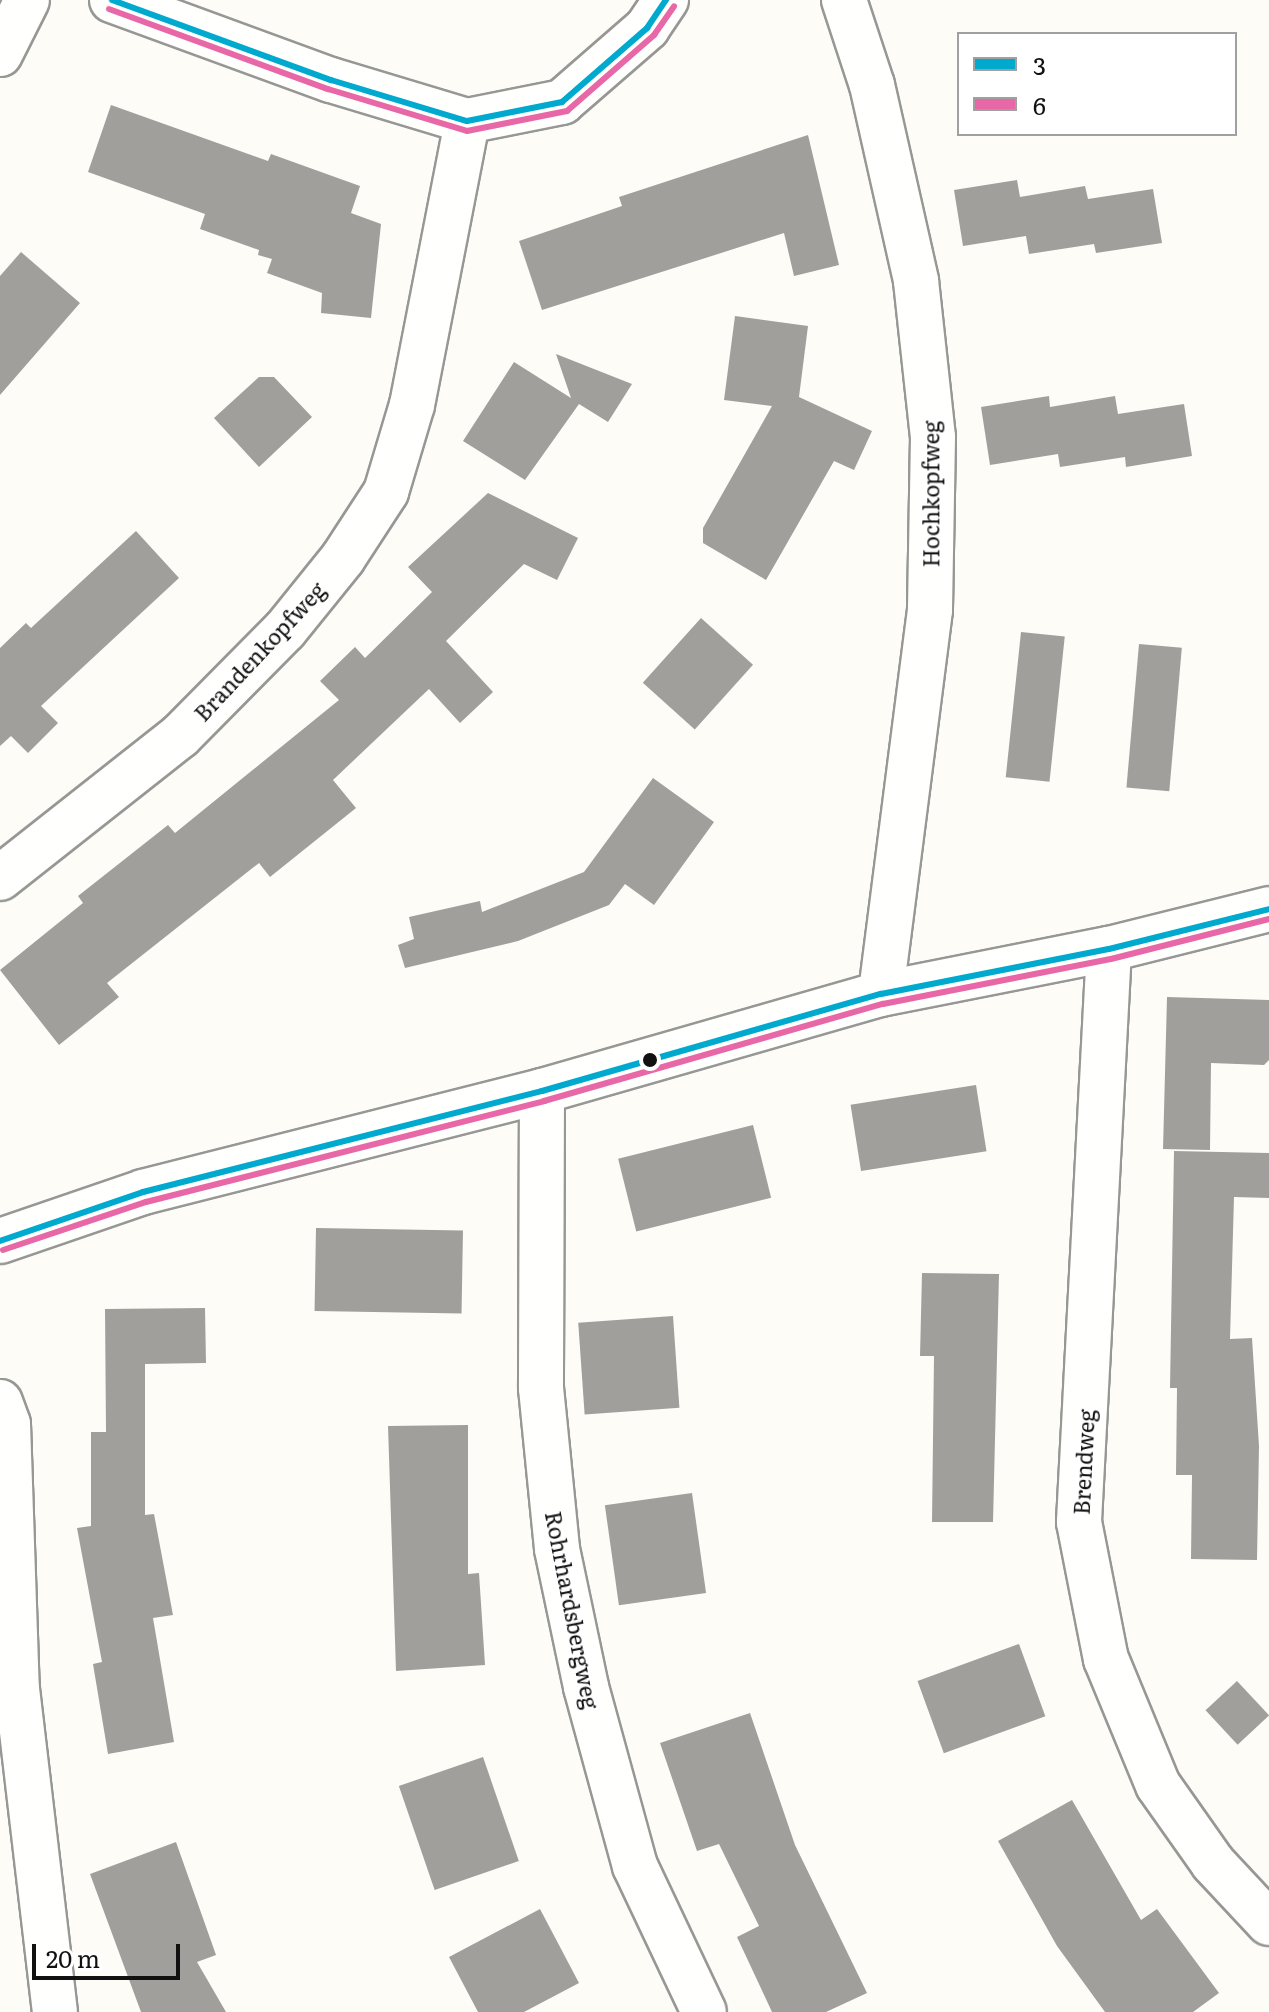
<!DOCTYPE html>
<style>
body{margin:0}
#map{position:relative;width:1269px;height:2012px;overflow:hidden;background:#fdfcf7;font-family:Literata,serif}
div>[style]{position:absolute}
.building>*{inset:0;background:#a19f9c;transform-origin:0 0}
.roads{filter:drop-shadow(2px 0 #979795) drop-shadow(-2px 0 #979795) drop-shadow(0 2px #979795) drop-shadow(0 -2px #979795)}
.minor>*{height:44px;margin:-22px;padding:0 22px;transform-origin:22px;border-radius:22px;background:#fffffe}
.bus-1>*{height:6px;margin:-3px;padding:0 3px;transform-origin:3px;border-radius:3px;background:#00a9ce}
.bus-2>*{height:6px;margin:-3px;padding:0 3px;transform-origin:3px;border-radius:3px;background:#e868a7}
.dots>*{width:22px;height:22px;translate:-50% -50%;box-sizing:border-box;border:4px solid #fff;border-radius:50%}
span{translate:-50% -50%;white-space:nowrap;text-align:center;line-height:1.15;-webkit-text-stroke:8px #fff;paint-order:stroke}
.street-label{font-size:22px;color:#111}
.legend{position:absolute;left:957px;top:32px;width:280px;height:104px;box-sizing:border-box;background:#fff;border:2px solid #a0a0a0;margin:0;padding:10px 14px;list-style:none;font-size:24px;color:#111}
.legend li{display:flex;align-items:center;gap:16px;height:40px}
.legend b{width:40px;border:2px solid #a0a0a0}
.scale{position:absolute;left:32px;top:1944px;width:148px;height:36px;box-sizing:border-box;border:4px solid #111;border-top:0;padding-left:10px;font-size:24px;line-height:28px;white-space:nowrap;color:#111;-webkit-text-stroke:6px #fff;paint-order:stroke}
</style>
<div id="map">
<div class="building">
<i style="clip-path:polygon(111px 105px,268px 161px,271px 154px,360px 186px,351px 213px,381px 224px,371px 318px,321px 313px,322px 293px,267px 273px,272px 259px,258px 255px,259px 250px,200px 229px,205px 214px,88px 172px)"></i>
<i style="clip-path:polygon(808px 135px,839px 265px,794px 276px,784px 233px,542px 310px,519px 241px,622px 206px,619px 197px)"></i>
<i style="clip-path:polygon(1017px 180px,1020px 197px,1085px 186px,1088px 199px,1153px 189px,1162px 243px,1096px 253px,1094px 244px,1029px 254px,1026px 236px,963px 246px,954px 190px)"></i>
<i style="clip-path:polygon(21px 252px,80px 303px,0 395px,0 276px)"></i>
<i style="clip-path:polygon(735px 316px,808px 326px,799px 397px,872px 431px,854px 470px,834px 461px,766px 580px,703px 543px,703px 528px,772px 406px,724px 400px)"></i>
<i style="clip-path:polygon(556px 354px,632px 384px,608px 422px,579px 404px,525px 480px,463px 441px,514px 362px,571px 398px)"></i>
<i style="clip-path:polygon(259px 377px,274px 377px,312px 417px,259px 467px,214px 418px)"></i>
<i style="clip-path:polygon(1049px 396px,1050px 407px,1115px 396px,1118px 414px,1184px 404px,1192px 456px,1126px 467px,1125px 457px,1060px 467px,1058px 454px,990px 465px,981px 407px)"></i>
<i style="clip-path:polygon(488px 493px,578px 538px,557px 580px,524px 564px,446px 641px,493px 692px,460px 723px,429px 689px,333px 780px,356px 808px,270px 877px,259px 863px,107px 983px,119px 997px,59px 1045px,0 970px,83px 903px,78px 896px,168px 825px,175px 833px,339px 700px,320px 681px,355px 647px,365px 658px,432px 592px,408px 567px)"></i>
<i style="clip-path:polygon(136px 531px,179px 578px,41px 706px,58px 723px,28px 753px,11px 736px,0 746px,0 648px,26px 623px,31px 628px)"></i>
<i style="left:701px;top:618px;width:70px;height:87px;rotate:42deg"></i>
<i style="left:1021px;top:632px;width:44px;height:146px;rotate:6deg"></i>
<i style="left:1139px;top:644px;width:43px;height:144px;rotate:5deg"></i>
<i style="clip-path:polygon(653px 778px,714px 822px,654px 905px,625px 884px,609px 905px,518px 941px,405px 968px,398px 945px,414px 939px,409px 917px,480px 901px,482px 912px,584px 872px)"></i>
<i style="clip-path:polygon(1167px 997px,1269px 1000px,1269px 1060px,1264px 1065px,1211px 1063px,1210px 1150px,1163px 1149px)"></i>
<i style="left:976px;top:1085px;width:67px;height:127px;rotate:81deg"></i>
<i style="left:753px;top:1125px;width:75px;height:139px;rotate:76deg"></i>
<i style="clip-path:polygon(1174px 1151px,1269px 1153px,1269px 1198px,1234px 1197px,1230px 1339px,1252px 1338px,1259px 1446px,1257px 1560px,1191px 1559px,1192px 1475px,1176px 1475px,1177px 1388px,1170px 1388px)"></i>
<i style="left:316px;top:1228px;width:147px;height:83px;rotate:1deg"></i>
<i style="clip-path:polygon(922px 1273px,999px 1274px,993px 1522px,932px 1522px,934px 1356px,920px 1356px)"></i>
<i style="clip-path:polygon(205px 1308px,206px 1363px,145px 1364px,145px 1515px,154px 1514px,173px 1615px,153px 1618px,174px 1742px,108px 1754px,93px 1664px,102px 1662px,77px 1528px,91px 1526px,91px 1432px,106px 1432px,105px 1309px)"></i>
<i style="left:673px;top:1316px;width:92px;height:95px;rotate:86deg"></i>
<i style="clip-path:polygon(468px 1425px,468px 1574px,479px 1573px,485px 1665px,396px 1671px,388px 1426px)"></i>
<i style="left:692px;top:1493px;width:101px;height:88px;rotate:82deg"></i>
<i style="left:1019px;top:1644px;width:77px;height:108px;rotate:70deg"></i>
<i style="left:1237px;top:1681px;width:47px;height:43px;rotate:47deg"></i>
<i style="clip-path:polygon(750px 1713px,795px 1845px,867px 1993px,826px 2012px,772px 2012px,737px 1937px,759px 1926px,719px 1844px,697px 1851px,660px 1743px)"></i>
<i style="left:483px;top:1757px;width:110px;height:89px;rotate:71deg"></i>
<i style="clip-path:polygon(1072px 1800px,1141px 1920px,1157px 1909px,1219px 1993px,1193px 2012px,1105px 2012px,1057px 1946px,998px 1841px)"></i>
<i style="clip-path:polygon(176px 1842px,216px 1955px,197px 1962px,226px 2012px,141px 2012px,90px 1874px)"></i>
<i style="clip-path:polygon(540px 1909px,579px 1983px,524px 2012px,478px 2012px,449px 1957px)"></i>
</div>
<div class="roads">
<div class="minor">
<i style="left:112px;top:0;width:233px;rotate:20.1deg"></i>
<i style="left:331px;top:80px;width:142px;rotate:16.8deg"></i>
<i style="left:467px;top:121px;width:97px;rotate:-11.3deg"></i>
<i style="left:562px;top:102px;width:113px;rotate:-41deg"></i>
<i style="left:647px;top:28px;width:34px;rotate:-56deg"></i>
<i style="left:844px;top:0;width:89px;rotate:71.8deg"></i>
<i style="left:872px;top:85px;width:201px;rotate:77.3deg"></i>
<i style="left:916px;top:281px;width:157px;rotate:83.8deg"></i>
<i style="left:933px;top:437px;width:173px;rotate:91deg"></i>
<i style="left:930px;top:610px;width:387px;rotate:97.3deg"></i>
<i style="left:0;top:54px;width:60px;rotate:-63.4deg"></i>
<i style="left:0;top:878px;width:229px;rotate:-38.3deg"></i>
<i style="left:180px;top:736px;width:149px;rotate:-45.3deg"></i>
<i style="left:285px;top:630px;width:92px;rotate:-51.1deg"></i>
<i style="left:343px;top:558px;width:79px;rotate:-56.9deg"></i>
<i style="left:386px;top:492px;width:91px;rotate:-73.4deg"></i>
<i style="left:412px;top:405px;width:289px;rotate:-79deg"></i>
<i style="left:1109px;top:949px;width:574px;rotate:93deg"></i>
<i style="left:1079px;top:1522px;width:140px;rotate:78.9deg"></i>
<i style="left:1106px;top:1659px;width:136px;rotate:67.6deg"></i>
<i style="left:1158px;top:1785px;width:95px;rotate:54.8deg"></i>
<i style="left:1213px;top:1863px;width:82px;rotate:47deg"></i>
<i style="left:542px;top:1091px;width:297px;rotate:90.2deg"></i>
<i style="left:541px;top:1388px;width:162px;rotate:84.3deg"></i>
<i style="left:557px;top:1549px;width:141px;rotate:78.1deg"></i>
<i style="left:586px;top:1687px;width:186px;rotate:74.7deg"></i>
<i style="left:635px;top:1866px;width:161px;rotate:64.7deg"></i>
<i style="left:0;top:1241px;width:151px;rotate:-18.9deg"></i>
<i style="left:143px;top:1192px;width:412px;rotate:-14.2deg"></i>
<i style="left:542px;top:1091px;width:353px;rotate:-16deg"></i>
<i style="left:881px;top:994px;width:232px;rotate:-11.2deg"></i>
<i style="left:1109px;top:949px;width:165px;rotate:-14deg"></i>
<i style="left:0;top:1402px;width:23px;rotate:70deg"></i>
<i style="left:8px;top:1424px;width:265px;rotate:88.1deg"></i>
<i style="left:17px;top:1689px;width:325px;rotate:83.3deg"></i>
</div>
</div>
<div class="bus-1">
<i style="left:112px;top:0;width:233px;rotate:20.1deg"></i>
<i style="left:331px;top:80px;width:142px;rotate:16.8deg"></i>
<i style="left:467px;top:121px;width:97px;rotate:-11.3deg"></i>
<i style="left:562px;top:102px;width:113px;rotate:-41deg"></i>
<i style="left:647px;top:28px;width:34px;rotate:-56deg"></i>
<i style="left:0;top:1241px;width:151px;rotate:-18.9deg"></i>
<i style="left:143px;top:1192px;width:412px;rotate:-14.2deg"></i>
<i style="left:542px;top:1091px;width:353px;rotate:-16deg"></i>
<i style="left:881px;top:994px;width:232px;rotate:-11.2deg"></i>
<i style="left:1109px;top:949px;width:165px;rotate:-14deg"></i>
</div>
<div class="bus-2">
<i style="left:109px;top:9px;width:233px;rotate:20.1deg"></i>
<i style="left:328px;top:89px;width:145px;rotate:16.8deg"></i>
<i style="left:467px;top:131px;width:102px;rotate:-11.3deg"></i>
<i style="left:567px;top:111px;width:116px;rotate:-41.1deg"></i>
<i style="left:654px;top:35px;width:35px;rotate:-55deg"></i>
<i style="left:3px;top:1250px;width:151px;rotate:-18.6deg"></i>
<i style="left:146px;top:1202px;width:411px;rotate:-14.2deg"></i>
<i style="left:544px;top:1101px;width:353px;rotate:-16deg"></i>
<i style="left:883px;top:1004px;width:232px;rotate:-11.2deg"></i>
<i style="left:1111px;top:959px;width:163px;rotate:-14.2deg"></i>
</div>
<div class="dots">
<i style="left:650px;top:1060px;background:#111"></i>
</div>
<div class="street-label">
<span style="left:930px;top:494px;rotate:-90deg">Hochkopfweg</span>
<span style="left:259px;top:651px;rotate:-47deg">Brandenkopfweg</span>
<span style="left:1083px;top:1462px;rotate:-87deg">Brendweg</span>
<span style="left:573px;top:1610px;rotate:79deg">Rohrhardsbergweg</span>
</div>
<ul class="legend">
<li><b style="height:10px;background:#00a9ce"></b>3</li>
<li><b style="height:10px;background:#e868a7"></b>6</li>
</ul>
<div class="scale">20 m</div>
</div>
